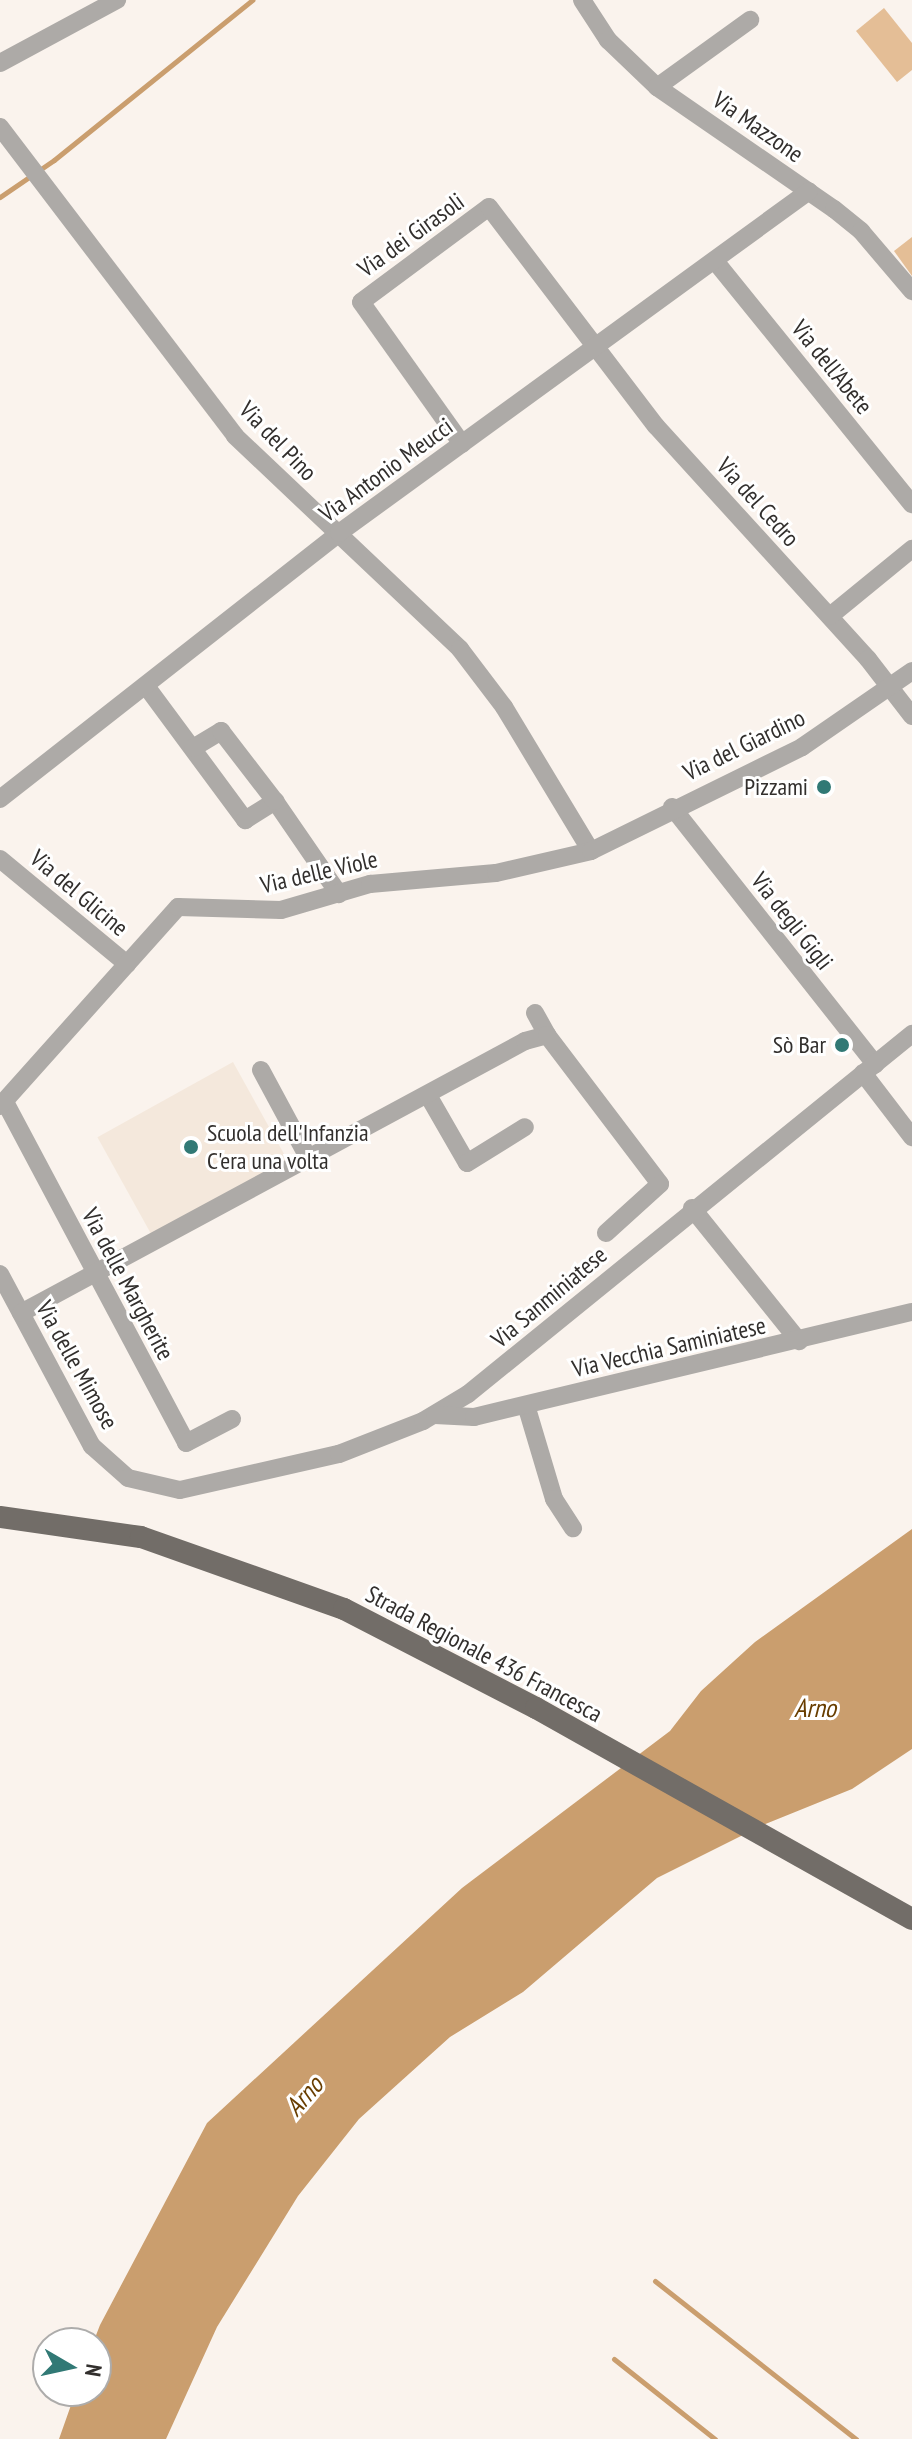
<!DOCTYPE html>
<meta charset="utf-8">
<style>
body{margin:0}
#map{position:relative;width:912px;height:2439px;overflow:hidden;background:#faf3ed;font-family:"PT Sans Narrow",sans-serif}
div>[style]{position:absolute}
.built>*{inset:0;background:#f4e8dc;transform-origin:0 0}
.green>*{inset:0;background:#e4be96}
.water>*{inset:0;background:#ca9e6e}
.stream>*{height:5px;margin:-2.5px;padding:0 2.5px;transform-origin:2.5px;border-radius:2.5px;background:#ca9e6e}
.minor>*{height:18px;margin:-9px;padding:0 9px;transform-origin:9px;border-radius:9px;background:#adaaa7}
.major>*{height:22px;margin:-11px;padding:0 11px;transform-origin:11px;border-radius:11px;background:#726d68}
.dots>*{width:22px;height:22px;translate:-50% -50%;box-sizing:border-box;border:4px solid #fff;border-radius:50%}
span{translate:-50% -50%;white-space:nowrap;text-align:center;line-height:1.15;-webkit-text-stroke:6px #fff;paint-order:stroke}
.street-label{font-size:24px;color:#322f2d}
.poi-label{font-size:24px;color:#322f2d}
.right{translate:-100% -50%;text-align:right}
.left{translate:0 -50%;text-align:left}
.water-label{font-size:26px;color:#693e00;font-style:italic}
.north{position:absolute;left:32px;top:2327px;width:80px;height:80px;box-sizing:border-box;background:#fff;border:2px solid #adacab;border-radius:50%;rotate:99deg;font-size:22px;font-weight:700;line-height:32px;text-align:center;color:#322f2d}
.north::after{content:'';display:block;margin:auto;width:28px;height:36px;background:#317975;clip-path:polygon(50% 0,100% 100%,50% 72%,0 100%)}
</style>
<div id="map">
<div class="built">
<i style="left:233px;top:1062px;width:113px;height:155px;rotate:61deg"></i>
</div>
<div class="green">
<i style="clip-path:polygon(884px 8px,912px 43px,912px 70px,897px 82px,856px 31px)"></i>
<i style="clip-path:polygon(912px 237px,912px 276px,894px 251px)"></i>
</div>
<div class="water">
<i style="clip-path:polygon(912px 1529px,912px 1749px,852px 1789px,763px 1825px,657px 1878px,523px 1992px,450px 2037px,359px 2119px,298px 2196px,217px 2327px,166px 2439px,59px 2439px,76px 2391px,96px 2391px,93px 2343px,100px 2325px,207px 2123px,462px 1888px,670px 1731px,701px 1691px,755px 1642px)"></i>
</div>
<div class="stream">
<i style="left:0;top:197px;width:65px;rotate:-34.4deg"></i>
<i style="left:54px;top:160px;width:255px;rotate:-38.9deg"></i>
<i style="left:655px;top:2281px;width:256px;rotate:38.2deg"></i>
<i style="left:614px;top:2359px;width:129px;rotate:38.4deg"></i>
</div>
<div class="minor">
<i style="left:582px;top:0;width:48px;rotate:57deg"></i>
<i style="left:608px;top:40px;width:68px;rotate:43.8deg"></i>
<i style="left:657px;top:87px;width:215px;rotate:34.6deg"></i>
<i style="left:834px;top:209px;width:35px;rotate:39deg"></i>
<i style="left:861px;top:231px;width:79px;rotate:49.6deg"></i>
<i style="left:0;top:63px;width:133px;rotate:-28.3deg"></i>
<i style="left:657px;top:87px;width:115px;rotate:-35.8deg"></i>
<i style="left:0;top:127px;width:388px;rotate:52.7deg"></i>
<i style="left:235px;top:436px;width:310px;rotate:43.4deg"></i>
<i style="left:460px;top:649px;width:73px;rotate:52.8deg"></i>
<i style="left:504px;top:707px;width:168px;rotate:58.9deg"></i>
<i style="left:715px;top:261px;width:313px;rotate:51deg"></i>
<i style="left:462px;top:444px;width:174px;rotate:-125.4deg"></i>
<i style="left:361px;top:302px;width:159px;rotate:-36.6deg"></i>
<i style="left:489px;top:207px;width:275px;rotate:52.7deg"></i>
<i style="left:656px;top:426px;width:315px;rotate:47.7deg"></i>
<i style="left:868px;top:659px;width:72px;rotate:52.3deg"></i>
<i style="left:830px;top:616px;width:106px;rotate:-39.3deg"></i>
<i style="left:146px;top:686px;width:167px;rotate:53.5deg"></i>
<i style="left:245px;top:820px;width:36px;rotate:-32deg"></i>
<i style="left:275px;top:801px;width:113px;rotate:55.5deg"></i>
<i style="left:193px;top:748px;width:33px;rotate:-31deg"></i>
<i style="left:221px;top:731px;width:88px;rotate:52.4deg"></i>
<i style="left:0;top:799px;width:431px;rotate:-38.1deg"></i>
<i style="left:339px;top:533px;width:581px;rotate:-36.04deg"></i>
<i style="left:672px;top:807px;width:328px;rotate:51.7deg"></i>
<i style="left:0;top:859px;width:165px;rotate:39.6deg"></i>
<i style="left:535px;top:1013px;width:25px;rotate:61deg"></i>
<i style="left:261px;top:1070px;width:103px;rotate:61.7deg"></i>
<i style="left:863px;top:1073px;width:81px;rotate:52.6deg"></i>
<i style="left:429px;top:1097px;width:76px;rotate:60.1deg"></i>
<i style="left:467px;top:1163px;width:68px;rotate:-31.8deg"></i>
<i style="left:5px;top:1102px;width:386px;rotate:62deg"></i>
<i style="left:186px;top:1443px;width:52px;rotate:-27.6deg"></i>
<i style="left:0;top:1106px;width:267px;rotate:-48.2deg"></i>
<i style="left:178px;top:907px;width:103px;rotate:1.7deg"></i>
<i style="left:281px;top:910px;width:93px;rotate:-16.3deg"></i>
<i style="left:370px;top:884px;width:126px;rotate:-5deg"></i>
<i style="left:496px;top:873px;width:98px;rotate:-13deg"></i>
<i style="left:591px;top:851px;width:235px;rotate:-26.2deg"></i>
<i style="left:802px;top:747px;width:134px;rotate:-34.6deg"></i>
<i style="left:692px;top:1208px;width:171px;rotate:51.2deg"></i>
<i style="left:0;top:1274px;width:195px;rotate:61.9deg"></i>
<i style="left:92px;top:1446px;width:48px;rotate:41.6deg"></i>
<i style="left:128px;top:1478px;width:53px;rotate:13deg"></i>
<i style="left:180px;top:1490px;width:163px;rotate:-12.8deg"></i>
<i style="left:339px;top:1454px;width:90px;rotate:-21.4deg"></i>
<i style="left:423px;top:1421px;width:52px;rotate:-31deg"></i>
<i style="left:468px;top:1394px;width:572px;rotate:-39.04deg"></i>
<i style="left:21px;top:1313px;width:573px;rotate:-28.35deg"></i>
<i style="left:525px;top:1041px;width:23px;rotate:-15deg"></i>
<i style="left:547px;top:1035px;width:187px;rotate:52.8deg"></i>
<i style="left:660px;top:1184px;width:73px;rotate:137.8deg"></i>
<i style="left:526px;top:1405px;width:98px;rotate:73.4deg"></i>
<i style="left:554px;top:1499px;width:35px;rotate:57deg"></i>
<i style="left:435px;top:1415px;width:39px;rotate:3deg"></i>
<i style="left:474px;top:1417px;width:450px;rotate:-13.5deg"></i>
</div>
<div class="major">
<i style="left:0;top:1517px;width:142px;rotate:8.1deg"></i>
<i style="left:141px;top:1537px;width:215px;rotate:19.5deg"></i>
<i style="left:344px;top:1609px;width:216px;rotate:27.3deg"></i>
<i style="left:536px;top:1708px;width:431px;rotate:29.3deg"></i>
</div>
<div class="dots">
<i style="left:824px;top:787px;background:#317975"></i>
<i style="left:842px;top:1045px;background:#317975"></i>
<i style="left:191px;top:1147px;background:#317975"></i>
</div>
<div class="street-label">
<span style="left:758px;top:127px;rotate:35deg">Via Mazzone</span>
<span style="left:411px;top:235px;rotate:-36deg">Via dei Girasoli</span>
<span style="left:832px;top:367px;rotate:51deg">Via dell'Abete</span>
<span style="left:278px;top:441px;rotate:46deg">Via del Pino</span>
<span style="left:386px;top:470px;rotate:-36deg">Via Antonio Meucci</span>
<span style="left:758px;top:502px;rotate:48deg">Via del Cedro</span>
<span style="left:744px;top:745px;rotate:-26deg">Via del Giardino</span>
<span style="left:319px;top:872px;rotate:-13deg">Via delle Viole</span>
<span style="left:79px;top:893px;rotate:40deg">Via del Glicine</span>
<span style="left:792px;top:921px;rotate:52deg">Via degli Gigli</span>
<span style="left:128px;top:1284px;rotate:62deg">Via delle Margherite</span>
<span style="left:549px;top:1297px;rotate:-40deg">Via Sanminiatese</span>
<span style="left:669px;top:1347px;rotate:-13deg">Via Vecchia Saminiatese</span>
<span style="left:77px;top:1365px;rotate:61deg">Via delle Mimose</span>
<span style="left:484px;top:1654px;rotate:28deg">Strada Regionale 436 Francesca</span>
</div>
<div class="poi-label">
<span class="right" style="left:808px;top:787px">Pizzami</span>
<span class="right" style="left:826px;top:1045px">Sò Bar</span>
<span class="left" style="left:207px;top:1147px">Scuola dell'Infanzia<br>C'era una volta</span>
</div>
<div class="water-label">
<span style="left:815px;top:1708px">Arno</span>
<span style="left:304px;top:2096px;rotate:-49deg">Arno</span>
</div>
<div class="north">N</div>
</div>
